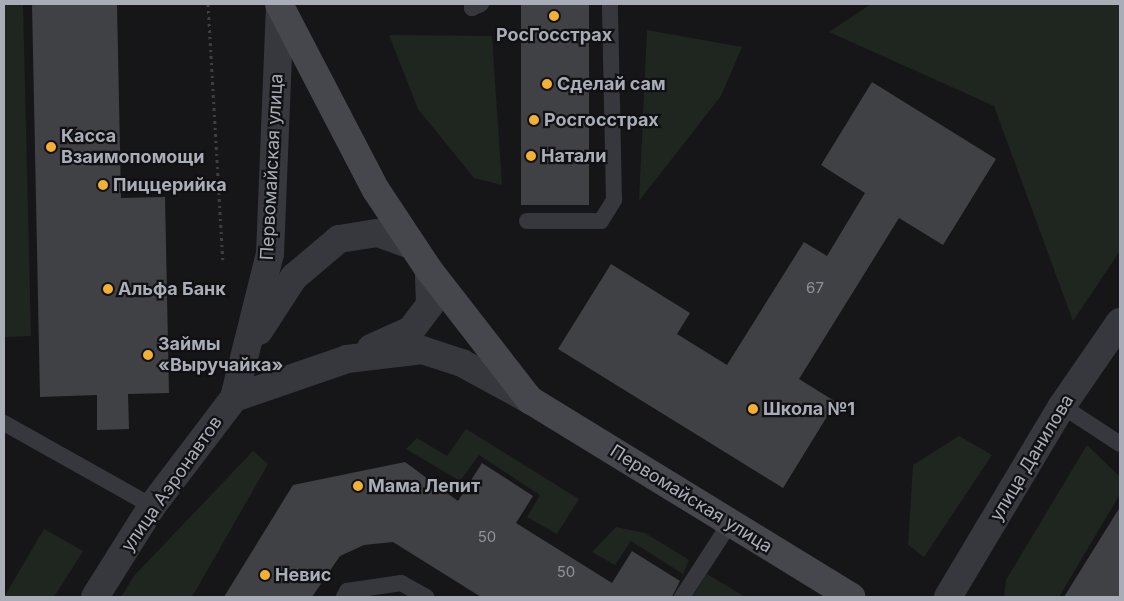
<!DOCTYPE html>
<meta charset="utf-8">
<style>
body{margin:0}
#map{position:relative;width:1124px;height:601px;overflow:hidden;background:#161618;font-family:Inter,sans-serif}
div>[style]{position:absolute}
.green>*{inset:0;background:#1e261f}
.building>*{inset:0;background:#404145;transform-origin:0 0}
.path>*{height:3px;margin-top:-1.5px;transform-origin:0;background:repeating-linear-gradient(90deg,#3d3f44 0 2.5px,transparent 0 6.5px)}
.lane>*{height:16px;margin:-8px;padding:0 8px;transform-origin:8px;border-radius:8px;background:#37383d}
.street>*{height:28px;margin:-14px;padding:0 14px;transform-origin:14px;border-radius:14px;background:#37383d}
.secondary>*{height:28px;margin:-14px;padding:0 14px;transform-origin:14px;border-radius:14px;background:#45474d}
.dots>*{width:14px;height:14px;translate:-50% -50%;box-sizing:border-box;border:2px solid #111113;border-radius:50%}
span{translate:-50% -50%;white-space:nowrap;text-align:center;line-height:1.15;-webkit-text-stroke:4.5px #111113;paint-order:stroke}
.number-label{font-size:15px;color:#8e929b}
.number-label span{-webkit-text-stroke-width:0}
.poi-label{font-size:18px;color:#a8adb8;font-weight:700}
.left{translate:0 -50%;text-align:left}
.street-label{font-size:18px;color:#a8adb8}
.frame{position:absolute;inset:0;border:5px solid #a8adb8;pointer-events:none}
</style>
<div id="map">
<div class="green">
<i style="clip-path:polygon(4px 4px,23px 4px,31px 336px,4px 337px)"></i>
<i style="clip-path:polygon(871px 4px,1120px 4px,1120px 251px,1073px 321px,994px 106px,829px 32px)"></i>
<i style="clip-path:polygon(647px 30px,742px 47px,721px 96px,639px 201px)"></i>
<i style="clip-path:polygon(389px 35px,492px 36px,502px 185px,474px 178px,418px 109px)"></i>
<i style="clip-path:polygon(466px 429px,579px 499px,557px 534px,527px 517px,540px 495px,479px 455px,460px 481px,406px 449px,417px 438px,447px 456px)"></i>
<i style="clip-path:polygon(959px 436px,992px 455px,924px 557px,908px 545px,913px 465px)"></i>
<i style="clip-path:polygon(1087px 445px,1120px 477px,1120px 494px,1059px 597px,1004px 597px,1006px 580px)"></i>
<i style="clip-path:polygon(253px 451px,268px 464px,192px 597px,121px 597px,134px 576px)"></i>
<i style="clip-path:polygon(616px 527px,645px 533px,689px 560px,683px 574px,631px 541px,615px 565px,592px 552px)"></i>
<i style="clip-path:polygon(44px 529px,83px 551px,54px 597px,4px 597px)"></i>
<i style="clip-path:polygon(707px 574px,745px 597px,692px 597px)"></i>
</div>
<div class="building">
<i style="clip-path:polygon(32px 4px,117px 4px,121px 198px,165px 197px,169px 393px,128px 394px,129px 429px,97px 430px,97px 395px,40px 397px)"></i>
<i style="left:521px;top:4px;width:68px;height:201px"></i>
<i style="clip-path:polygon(872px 82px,996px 159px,943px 245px,899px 218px,799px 379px,836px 402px,783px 488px,558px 349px,611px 264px,690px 313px,677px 334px,727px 365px,804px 242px,827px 256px,865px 193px,821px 165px)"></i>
<i style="clip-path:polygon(405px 462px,458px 501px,482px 463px,533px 496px,516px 523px,612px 583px,632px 551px,680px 581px,672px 597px,481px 597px,393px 542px,364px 545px,340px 556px,312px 597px,224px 597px,293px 485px)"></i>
<i style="clip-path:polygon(1120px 507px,1120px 597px,1064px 597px)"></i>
</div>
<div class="path">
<i style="left:208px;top:4px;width:259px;rotate:86.7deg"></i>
</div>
<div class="lane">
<i style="left:472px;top:4px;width:4px;rotate:90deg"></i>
<i style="left:472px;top:8px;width:10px;rotate:-24deg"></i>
<i style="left:527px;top:221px;width:74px"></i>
<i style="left:601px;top:221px;width:25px;rotate:-58deg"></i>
<i style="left:614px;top:200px;width:196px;rotate:-91.2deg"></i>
<i style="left:1062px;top:406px;width:69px;rotate:33.2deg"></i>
<i style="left:4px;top:423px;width:170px;rotate:29.3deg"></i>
<i style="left:344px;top:597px;width:7px;rotate:-63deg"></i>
<i style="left:347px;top:591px;width:55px;rotate:-8.4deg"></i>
<i style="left:401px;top:583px;width:29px;rotate:29deg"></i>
<i style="left:682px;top:597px;width:88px;rotate:-57deg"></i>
</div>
<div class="street">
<i style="left:259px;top:331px;width:64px;rotate:-57.1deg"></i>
<i style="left:294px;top:277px;width:59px;rotate:-40.2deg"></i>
<i style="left:339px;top:239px;width:39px;rotate:-9deg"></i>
<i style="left:378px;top:233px;width:37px;rotate:20deg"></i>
<i style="left:371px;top:348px;width:44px;rotate:-24.2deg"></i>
<i style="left:411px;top:330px;width:31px;rotate:-53deg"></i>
<i style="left:430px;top:305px;width:35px;rotate:-92deg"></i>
<i style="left:234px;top:398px;width:120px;rotate:-19deg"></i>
<i style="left:347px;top:359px;width:76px;rotate:-6.8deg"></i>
<i style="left:422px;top:350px;width:42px;rotate:18deg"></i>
<i style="left:462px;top:363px;width:77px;rotate:28.6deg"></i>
<i style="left:95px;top:597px;width:107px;rotate:-57.9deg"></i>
<i style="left:152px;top:506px;width:136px;rotate:-52.8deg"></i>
<i style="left:234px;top:398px;width:148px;rotate:-76deg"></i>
<i style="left:270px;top:254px;width:248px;rotate:-87.7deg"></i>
<i style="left:948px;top:597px;width:222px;rotate:-59.2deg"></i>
<i style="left:1062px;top:406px;width:102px;rotate:-55.4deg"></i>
</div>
<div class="secondary">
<i style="left:279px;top:4px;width:210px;rotate:62.5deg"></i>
<i style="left:376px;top:190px;width:96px;rotate:56.5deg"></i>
<i style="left:429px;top:270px;width:165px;rotate:52.2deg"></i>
<i style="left:530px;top:400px;width:377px;rotate:31.5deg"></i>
</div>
<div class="dots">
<i style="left:554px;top:16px;background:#f2b134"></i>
<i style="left:547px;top:84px;background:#f2b134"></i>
<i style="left:534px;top:120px;background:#f2b134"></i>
<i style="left:51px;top:147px;background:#f2b134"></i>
<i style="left:531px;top:156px;background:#f2b134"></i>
<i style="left:103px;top:185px;background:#f2b134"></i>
<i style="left:108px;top:289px;background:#f2b134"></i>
<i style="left:148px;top:355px;background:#f2b134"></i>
<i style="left:753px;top:409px;background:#f2b134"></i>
<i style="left:358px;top:486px;background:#f2b134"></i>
<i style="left:265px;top:575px;background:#f2b134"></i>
</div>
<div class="number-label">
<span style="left:815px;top:288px">67</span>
<span style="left:487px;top:537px">50</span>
<span style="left:566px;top:572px">50</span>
</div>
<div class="poi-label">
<span style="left:554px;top:35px">РосГосстрах</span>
<span class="left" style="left:557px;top:84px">Сделай сам</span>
<span class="left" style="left:544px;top:120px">Росгосстрах</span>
<span class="left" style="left:61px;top:147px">Касса<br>Взаимопомощи</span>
<span class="left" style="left:541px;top:156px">Натали</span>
<span class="left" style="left:113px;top:185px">Пиццерийка</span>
<span class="left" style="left:118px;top:289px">Альфа Банк</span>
<span class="left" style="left:158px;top:355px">Займы<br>«Выручайка»</span>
<span class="left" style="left:763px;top:409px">Школа №1</span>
<span class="left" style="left:368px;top:486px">Мама Лепит</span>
<span class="left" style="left:275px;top:575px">Невис</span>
</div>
<div class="street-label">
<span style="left:272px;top:167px;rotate:-87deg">Первомайская улица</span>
<span style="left:1032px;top:458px;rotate:-59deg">улица Данилова</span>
<span style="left:172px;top:484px;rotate:-55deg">улица Аэронавтов</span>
<span style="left:691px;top:499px;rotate:32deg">Первомайская улица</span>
</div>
<div class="frame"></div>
</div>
